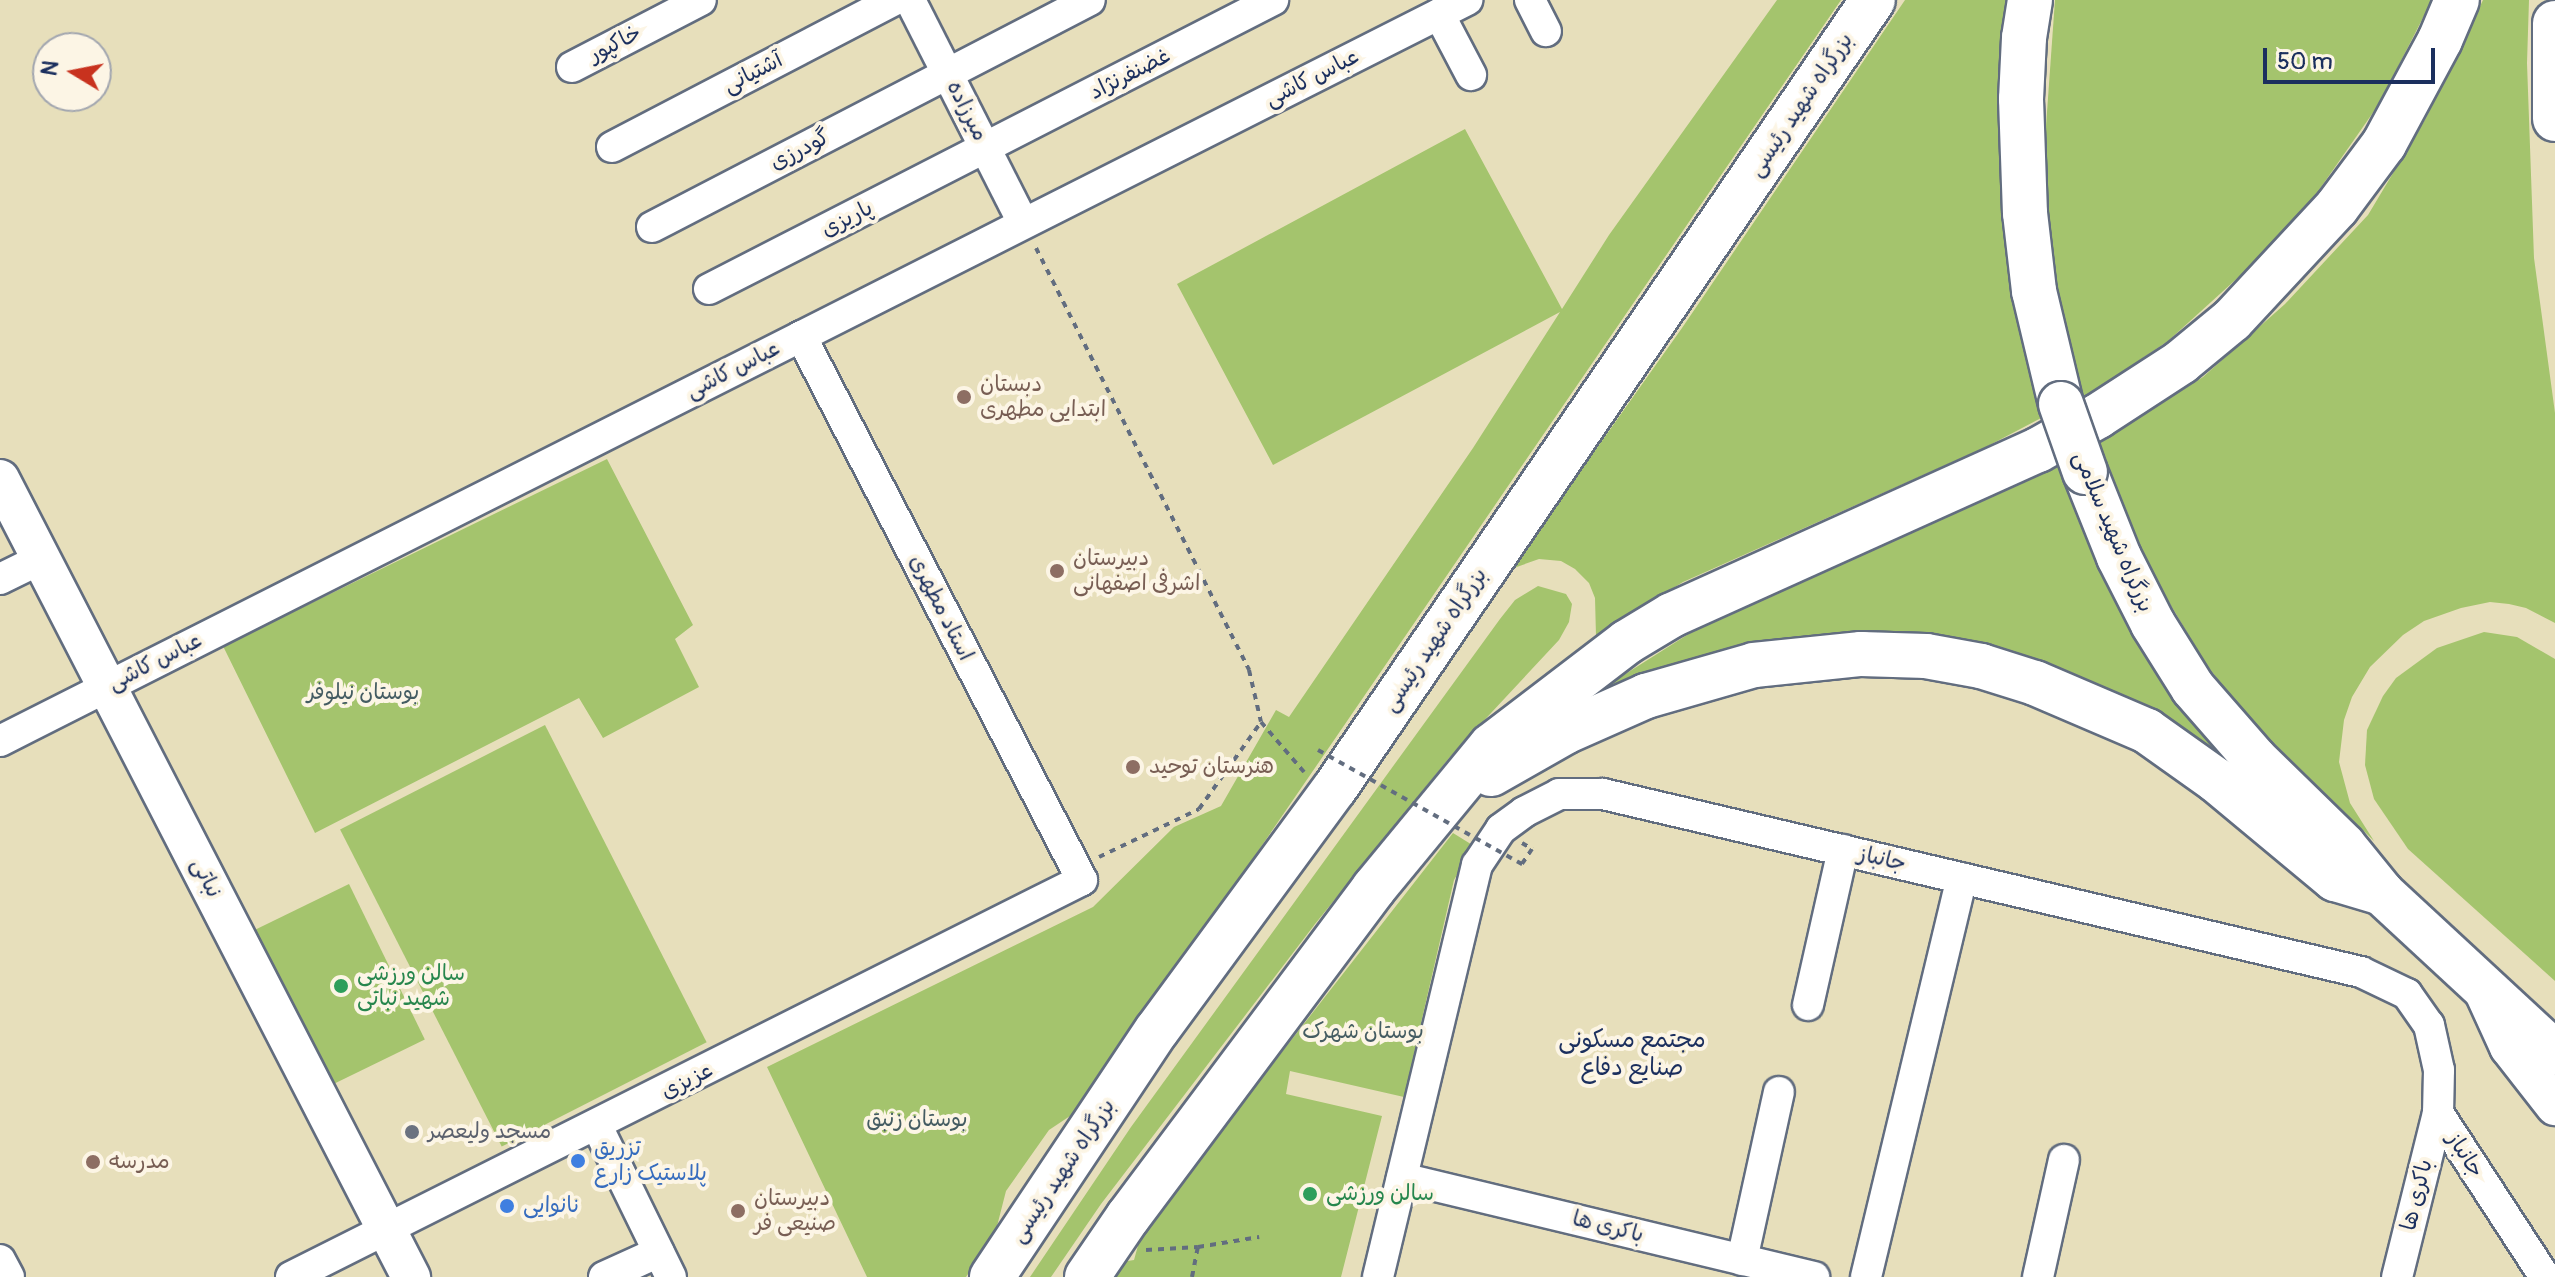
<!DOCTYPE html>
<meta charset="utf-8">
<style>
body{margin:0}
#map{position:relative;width:2555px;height:1277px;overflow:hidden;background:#e7dfbb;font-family:Pangolin,"Playpen Sans Arabic",sans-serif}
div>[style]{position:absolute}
.green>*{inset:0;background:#a4c46d;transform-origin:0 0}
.path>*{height:4px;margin-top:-2px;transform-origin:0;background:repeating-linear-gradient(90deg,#626d7f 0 6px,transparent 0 12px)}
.roads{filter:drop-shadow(2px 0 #626d7f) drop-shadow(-2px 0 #626d7f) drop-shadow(0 2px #626d7f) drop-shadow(0 -2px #626d7f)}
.minor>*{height:30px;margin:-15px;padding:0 15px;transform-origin:15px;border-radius:15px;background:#fff}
.major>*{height:38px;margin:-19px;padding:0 19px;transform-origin:19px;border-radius:19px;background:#fff}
.highway>*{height:44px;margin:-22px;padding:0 22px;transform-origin:22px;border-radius:22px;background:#fff}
.path-bridge>*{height:4px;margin-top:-2px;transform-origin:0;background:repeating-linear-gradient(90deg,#626d7f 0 6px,transparent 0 12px)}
.bridges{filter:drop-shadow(2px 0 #626d7f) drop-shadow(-2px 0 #626d7f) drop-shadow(0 2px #626d7f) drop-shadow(0 -2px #626d7f)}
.highway-bridge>*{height:44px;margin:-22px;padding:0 22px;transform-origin:22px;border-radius:22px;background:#fff}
.dots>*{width:22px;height:22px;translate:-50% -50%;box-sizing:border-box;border:4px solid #fcf5e5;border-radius:50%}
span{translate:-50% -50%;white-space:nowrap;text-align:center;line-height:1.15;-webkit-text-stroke:8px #fcf5e5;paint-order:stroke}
.street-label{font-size:22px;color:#1b2f5e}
.education-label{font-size:22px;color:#785e54}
.left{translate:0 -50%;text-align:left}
.park-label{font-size:22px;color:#445c62}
.leisure-label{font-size:22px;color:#27864d}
.worship-label{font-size:22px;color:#5b616d}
.shop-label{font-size:22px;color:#366cbe}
.neighbourhood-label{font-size:24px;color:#1b2f5e}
.north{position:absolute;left:32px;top:32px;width:80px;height:80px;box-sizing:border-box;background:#fcf5e5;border:2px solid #a2a6af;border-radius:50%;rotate:280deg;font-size:22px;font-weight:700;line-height:32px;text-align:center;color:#1b2f5e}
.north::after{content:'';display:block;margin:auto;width:28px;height:36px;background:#c8321e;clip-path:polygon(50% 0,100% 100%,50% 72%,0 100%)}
.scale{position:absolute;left:2263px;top:48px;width:172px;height:36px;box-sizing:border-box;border:4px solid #1b2f5e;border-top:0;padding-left:10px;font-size:24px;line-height:28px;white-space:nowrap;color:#1b2f5e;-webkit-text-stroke:6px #fcf5e5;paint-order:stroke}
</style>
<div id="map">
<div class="green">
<i style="clip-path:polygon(1777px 0,1841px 0,1082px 1108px,1049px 1130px,1006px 1191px,995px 1234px,966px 1277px,867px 1277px,767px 1067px,1093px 907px,1174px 827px,1221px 806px,1276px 710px,1289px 717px,1473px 448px,1560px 312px,1273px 465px,1177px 284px,1465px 129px,1562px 309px,1609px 235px)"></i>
<i style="clip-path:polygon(1905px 0,2010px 0,2045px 416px,1984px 448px,1683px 582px,1596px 636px,1595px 598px,1589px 583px,1575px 569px,1561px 561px,1539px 559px,1511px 569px,1682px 328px)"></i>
<i style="clip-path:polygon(2055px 0,2432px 0,2379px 104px,2305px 210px,2253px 264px,2168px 341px,2079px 401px,2053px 276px,2047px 210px,2046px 126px)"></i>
<i style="clip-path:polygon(2483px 0,2529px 0,2527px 63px,2534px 258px,2555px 413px,2555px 623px,2526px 608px,2509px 604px,2490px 602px,2461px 608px,2424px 621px,2403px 635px,2370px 667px,2352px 697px,2344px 720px,2339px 762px,2350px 803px,2374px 841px,2245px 715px,2206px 664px,2137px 549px,2095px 445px,2203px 377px,2285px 304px,2368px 215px,2426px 118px)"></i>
<i style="clip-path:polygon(607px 459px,693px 625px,675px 639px,699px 687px,603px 738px,579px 698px,315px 833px,223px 646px)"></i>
<i style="clip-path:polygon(2062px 465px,2087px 540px,2110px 589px,2182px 705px,2234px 768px,1972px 654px,1589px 697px,1706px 623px)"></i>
<i style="clip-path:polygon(1538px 586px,1566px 594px,1572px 604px,1569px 622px,1559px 640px,1449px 758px,1315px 924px,1101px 1204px,1051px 1277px,1030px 1277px,1131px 1127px,1500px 619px,1515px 600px)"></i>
<i style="clip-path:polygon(2484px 632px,2517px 637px,2555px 659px,2555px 981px,2408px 849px,2374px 799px,2365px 765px,2367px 730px,2383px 696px,2396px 678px,2437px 648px)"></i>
<i style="left:545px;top:725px;width:356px;height:230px;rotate:63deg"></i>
<i style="clip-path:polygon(1453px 833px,1474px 846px,1454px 880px,1404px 1097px,1290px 1071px,1286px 1094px,1382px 1116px,1341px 1277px,1111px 1277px,1121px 1262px,1134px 1260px,1142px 1231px)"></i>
<i style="left:349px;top:884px;width:173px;height:105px;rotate:64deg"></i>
</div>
<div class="path">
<i style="left:1036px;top:248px;width:473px;rotate:63.2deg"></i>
<i style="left:1249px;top:670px;width:53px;rotate:77deg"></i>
<i style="left:1261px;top:722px;width:66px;rotate:49.3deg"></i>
<i style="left:1522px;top:843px;width:12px;rotate:31deg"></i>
<i style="left:1532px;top:849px;width:18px;rotate:124deg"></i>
<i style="left:1099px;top:857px;width:111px;rotate:-25.6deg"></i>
<i style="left:1199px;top:809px;width:107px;rotate:-54.5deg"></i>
<i style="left:1146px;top:1250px;width:52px;rotate:-3.3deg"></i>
<i style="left:1198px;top:1247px;width:62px;rotate:-9.3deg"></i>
<i style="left:1192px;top:1277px;width:31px;rotate:-79deg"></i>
</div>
<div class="roads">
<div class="minor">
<i style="left:910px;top:0;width:250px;rotate:63.1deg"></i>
<i style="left:1530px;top:0;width:35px;rotate:63deg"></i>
<i style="left:1439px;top:14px;width:69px;rotate:62.3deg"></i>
<i style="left:572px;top:67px;width:145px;rotate:-27.4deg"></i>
<i style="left:612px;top:147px;width:318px;rotate:-27.5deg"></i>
<i style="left:652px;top:227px;width:493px;rotate:-27.4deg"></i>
<i style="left:709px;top:289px;width:634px;rotate:-27.13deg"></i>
<i style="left:0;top:579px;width:46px;rotate:-26deg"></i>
<i style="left:0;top:741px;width:1644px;rotate:-26.8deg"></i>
<i style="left:1808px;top:1005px;width:159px;rotate:-77.3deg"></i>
<i style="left:2438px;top:1113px;width:196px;rotate:56.9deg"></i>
<i style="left:597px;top:1126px;width:168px;rotate:63.9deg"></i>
<i style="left:1402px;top:1178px;width:424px;rotate:13.5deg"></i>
<i style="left:0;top:1260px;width:19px;rotate:62deg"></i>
<i style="left:1742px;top:1260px;width:172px;rotate:-77.6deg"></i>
<i style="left:291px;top:1277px;width:885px;rotate:-26.65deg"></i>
<i style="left:1082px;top:880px;width:612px;rotate:-117.32deg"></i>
<i style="left:604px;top:1277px;width:60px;rotate:-24.4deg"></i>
<i style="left:1378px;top:1277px;width:424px;rotate:-76.5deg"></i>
<i style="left:1477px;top:865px;width:43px;rotate:-56.3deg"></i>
<i style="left:1501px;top:829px;width:29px;rotate:-36deg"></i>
<i style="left:1524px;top:812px;width:39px;rotate:-27deg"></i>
<i style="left:1559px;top:794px;width:44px"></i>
<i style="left:1603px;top:794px;width:779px;rotate:13.22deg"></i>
<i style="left:2361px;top:972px;width:51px;rotate:25.6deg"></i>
<i style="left:2407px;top:994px;width:38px;rotate:55deg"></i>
<i style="left:2429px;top:1025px;width:46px;rotate:77.5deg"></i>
<i style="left:2439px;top:1070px;width:43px;rotate:91.3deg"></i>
<i style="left:2438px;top:1113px;width:169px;rotate:104deg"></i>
<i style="left:1866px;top:1277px;width:410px;rotate:-76.5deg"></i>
<i style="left:2038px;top:1277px;width:120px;rotate:-77.5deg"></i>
</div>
<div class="major">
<i style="left:0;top:479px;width:898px;rotate:62.75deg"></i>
<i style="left:2483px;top:990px;width:63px;rotate:65.5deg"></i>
<i style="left:2509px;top:1047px;width:75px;rotate:52.1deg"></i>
</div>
<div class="highway">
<i style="left:2030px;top:0;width:38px;rotate:99deg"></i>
<i style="left:2024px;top:38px;width:61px;rotate:92.8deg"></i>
<i style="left:2021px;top:99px;width:114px;rotate:88deg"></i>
<i style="left:2025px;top:213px;width:79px;rotate:83.4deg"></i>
<i style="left:2034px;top:291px;width:116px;rotate:76.6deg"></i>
<i style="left:2555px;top:23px;width:96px;rotate:90deg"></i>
<i style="left:2085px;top:472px;width:92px;rotate:68.2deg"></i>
<i style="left:2119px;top:557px;width:75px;rotate:63.1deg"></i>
<i style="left:2153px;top:624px;width:75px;rotate:58deg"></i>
<i style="left:2193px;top:688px;width:94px;rotate:48.9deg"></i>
<i style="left:2255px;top:759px;width:124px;rotate:44.3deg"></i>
<i style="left:2344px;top:846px;width:60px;rotate:51deg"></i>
<i style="left:2382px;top:893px;width:236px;rotate:42.8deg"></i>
<i style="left:1491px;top:774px;width:85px;rotate:-29.6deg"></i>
<i style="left:1565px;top:732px;width:89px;rotate:-24deg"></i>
<i style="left:1646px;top:696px;width:112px;rotate:-16deg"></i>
<i style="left:1754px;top:665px;width:108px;rotate:-5.9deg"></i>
<i style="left:1861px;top:654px;width:65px;rotate:1.8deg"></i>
<i style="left:1926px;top:656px;width:56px;rotate:10.3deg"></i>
<i style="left:1981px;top:666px;width:57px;rotate:17.5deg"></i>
<i style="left:2035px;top:683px;width:122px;rotate:23.2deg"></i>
<i style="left:2147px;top:731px;width:85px;rotate:35.4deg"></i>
<i style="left:2216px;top:780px;width:155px;rotate:39.8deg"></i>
<i style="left:2335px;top:879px;width:49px;rotate:16.6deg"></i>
<i style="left:992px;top:1277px;width:297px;rotate:-56.3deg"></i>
<i style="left:1157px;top:1030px;width:300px;rotate:-53.7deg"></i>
<i style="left:1335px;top:788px;width:954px;rotate:-55.68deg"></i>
<i style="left:1087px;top:1277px;width:73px;rotate:-55.7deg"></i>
<i style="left:1128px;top:1217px;width:411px;rotate:-53.2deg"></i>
<i style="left:1374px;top:888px;width:184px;rotate:-50.5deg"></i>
<i style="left:1491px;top:746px;width:171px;rotate:-37.4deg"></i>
<i style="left:1627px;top:642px;width:52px;rotate:-31deg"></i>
<i style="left:1672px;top:615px;width:401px;rotate:-24.3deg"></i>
<i style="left:2038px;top:450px;width:69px;rotate:-29.5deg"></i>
<i style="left:2098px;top:416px;width:99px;rotate:-33deg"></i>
<i style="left:2181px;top:362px;width:66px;rotate:-39.5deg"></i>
<i style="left:2232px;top:320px;width:154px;rotate:-47.1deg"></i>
<i style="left:2337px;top:207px;width:79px;rotate:-53.3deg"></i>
<i style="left:2384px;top:144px;width:118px;rotate:-61.7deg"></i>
<i style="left:2440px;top:40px;width:43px;rotate:-67deg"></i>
</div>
</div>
<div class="path-bridge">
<i style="left:1318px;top:750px;width:234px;rotate:29.2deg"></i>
</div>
<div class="bridges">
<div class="highway-bridge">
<i style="left:2061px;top:404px;width:72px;rotate:70.6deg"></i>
</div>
</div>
<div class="dots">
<i style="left:964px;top:397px;background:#8d6e63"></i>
<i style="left:1057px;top:571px;background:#8d6e63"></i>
<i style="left:1133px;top:767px;background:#8d6e63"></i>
<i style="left:341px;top:986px;background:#2e9e5b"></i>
<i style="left:412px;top:1132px;background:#6b7280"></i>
<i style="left:578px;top:1161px;background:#3f7fe0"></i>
<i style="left:93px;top:1162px;background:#8d6e63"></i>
<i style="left:1310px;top:1194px;background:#2e9e5b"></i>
<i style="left:507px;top:1206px;background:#3f7fe0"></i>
<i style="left:738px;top:1211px;background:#8d6e63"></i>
</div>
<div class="street-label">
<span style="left:615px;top:44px;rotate:-27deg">خاکپور</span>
<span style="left:753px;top:73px;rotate:-27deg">آشتیانی</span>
<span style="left:1130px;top:74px;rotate:-27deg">غضنفرنژاد</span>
<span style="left:1312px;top:78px;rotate:-27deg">عباس کاشی</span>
<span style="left:1801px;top:105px;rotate:-56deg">بزرگراه شهید رئیسی</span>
<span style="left:967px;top:111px;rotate:63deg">میرزاده</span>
<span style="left:800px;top:150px;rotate:-27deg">گودرزی</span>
<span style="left:847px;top:219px;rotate:-27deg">پاریزی</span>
<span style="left:733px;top:370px;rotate:-27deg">عباس کاشی</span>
<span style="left:2113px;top:532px;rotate:67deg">بزرگراه شهید سلامی</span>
<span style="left:941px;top:608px;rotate:63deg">استاد مطهری</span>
<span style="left:1435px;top:640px;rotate:-56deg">بزرگراه شهید رئیسی</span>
<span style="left:155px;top:662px;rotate:-27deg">عباس کاشی</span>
<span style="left:1882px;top:859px;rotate:13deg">جانباز</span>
<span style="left:206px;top:878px;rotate:63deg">نباتی</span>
<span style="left:687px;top:1081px;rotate:-27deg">عزیزی</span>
<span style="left:2465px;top:1155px;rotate:57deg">جانباز</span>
<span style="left:1063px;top:1171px;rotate:-56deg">بزرگراه شهید رئیسی</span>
<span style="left:2417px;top:1195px;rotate:-76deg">باکری ها</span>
<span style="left:1608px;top:1227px;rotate:14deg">باکری ها</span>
</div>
<div class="education-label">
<span class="left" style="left:980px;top:397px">دبستان<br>ابتدایی مطهری</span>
<span class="left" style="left:1073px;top:571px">دبیرستان<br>اشرفی اصفهانی</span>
<span class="left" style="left:1149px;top:767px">هنرستان توحید</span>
<span class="left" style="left:109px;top:1162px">مدرسه</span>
<span class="left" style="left:754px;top:1211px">دبیرستان<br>صنیعی فر</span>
</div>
<div class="park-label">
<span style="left:363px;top:693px">بوستان نیلوفر</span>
<span style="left:1363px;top:1032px">بوستان شهرک</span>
<span style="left:917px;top:1120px">بوستان زنبق</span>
</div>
<div class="leisure-label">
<span class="left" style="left:357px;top:986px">سالن ورزشی<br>شهید نباتی</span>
<span class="left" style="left:1326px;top:1194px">سالن ورزشی</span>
</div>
<div class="worship-label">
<span class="left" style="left:428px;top:1132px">مسجد ولیعصر</span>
</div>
<div class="shop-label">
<span class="left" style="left:594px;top:1161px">تزریق<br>پلاستیک زارع</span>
<span class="left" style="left:523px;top:1206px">نانوایی</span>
</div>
<div class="neighbourhood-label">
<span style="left:1632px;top:1054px">مجتمع مسکونی<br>صنایع دفاع</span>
</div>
<div class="north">N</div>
<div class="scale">50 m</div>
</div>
